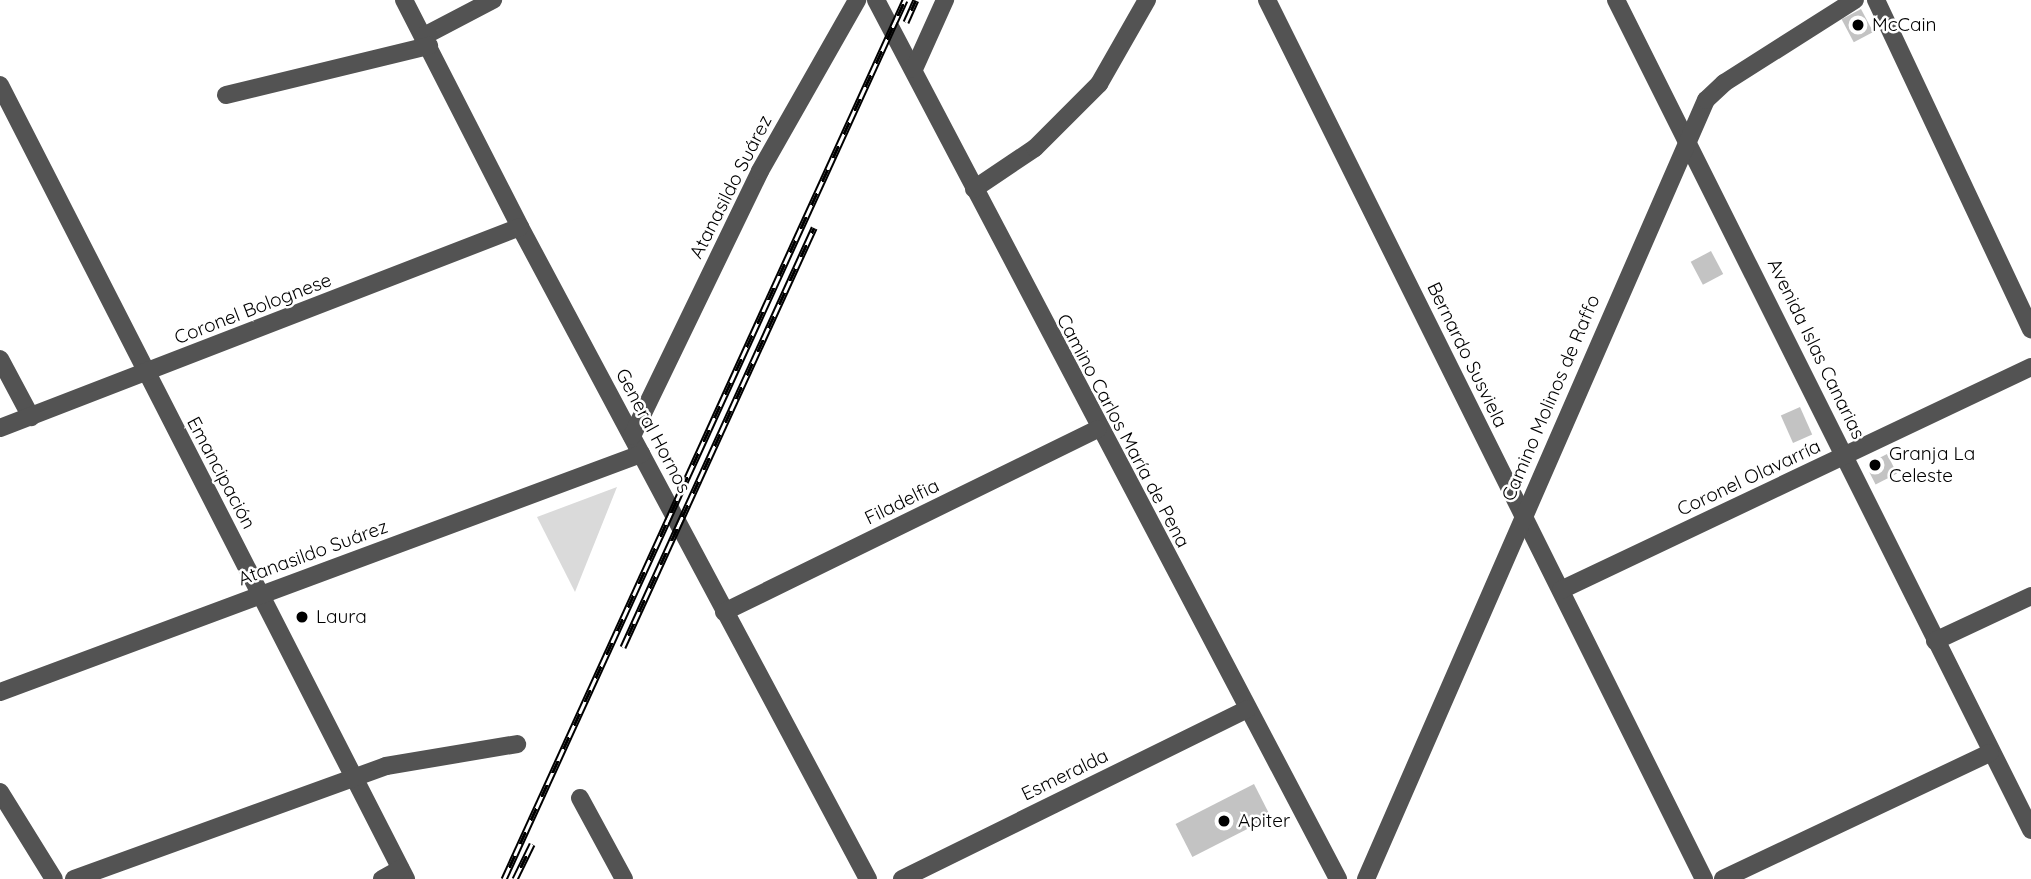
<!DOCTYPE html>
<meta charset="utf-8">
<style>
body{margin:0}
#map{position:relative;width:2031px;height:879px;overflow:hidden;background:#fff;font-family:Quicksand,sans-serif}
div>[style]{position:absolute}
.green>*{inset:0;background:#dadada}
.building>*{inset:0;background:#c3c3c3;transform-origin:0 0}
.minor>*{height:18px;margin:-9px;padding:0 9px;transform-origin:9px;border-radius:9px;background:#535353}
.rail>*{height:7px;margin-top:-3.5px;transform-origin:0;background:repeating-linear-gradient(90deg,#fff 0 13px,#000 0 26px);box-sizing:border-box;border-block:2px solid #000}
.dots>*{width:19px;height:19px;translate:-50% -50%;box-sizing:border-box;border:4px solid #fff;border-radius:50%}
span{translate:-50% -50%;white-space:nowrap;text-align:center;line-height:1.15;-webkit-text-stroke:5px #fff;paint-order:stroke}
.poi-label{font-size:19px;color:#000}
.left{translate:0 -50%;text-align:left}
.street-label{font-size:19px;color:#000}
</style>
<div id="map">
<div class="green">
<i style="clip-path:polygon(617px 487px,575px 592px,537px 517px)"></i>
</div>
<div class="building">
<i style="left:1861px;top:9px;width:26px;height:22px;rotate:62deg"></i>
<i style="left:1711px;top:251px;width:26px;height:23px;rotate:62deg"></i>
<i style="left:1800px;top:407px;width:30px;height:21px;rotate:66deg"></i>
<i style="left:1887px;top:454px;width:22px;height:24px;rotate:63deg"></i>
<i style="left:1254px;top:784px;width:37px;height:88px;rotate:63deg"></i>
</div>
<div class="minor">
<i style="left:404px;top:0;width:255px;rotate:62.9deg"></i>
<i style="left:520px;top:227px;width:739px;rotate:61.91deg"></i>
<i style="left:876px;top:0;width:993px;rotate:62.27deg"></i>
<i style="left:1267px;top:0;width:982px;rotate:63.57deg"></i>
<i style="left:1616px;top:0;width:928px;rotate:63.43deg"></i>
<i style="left:1876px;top:0;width:364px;rotate:64.8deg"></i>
<i style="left:424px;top:36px;width:78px;rotate:-27.6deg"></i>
<i style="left:914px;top:69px;width:76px;rotate:-65.8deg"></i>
<i style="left:0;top:85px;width:892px;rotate:62.92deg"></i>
<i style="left:226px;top:95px;width:209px;rotate:-13.6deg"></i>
<i style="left:974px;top:189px;width:73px;rotate:-33.9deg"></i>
<i style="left:1035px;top:148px;width:91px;rotate:-45deg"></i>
<i style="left:1099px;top:84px;width:97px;rotate:-60.3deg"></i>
<i style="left:0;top:359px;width:66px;rotate:61.9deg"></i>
<i style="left:0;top:428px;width:557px;rotate:-21.13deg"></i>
<i style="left:632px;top:436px;width:294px;rotate:-64.2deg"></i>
<i style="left:760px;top:171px;width:197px;rotate:-60.4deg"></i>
<i style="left:1561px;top:590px;width:520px;rotate:-25.38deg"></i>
<i style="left:724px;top:612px;width:416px;rotate:-26.1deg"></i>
<i style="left:1935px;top:641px;width:106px;rotate:-25.1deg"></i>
<i style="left:0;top:692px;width:684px;rotate:-20.37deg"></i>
<i style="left:0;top:792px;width:102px;rotate:58.2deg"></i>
<i style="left:580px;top:798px;width:92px;rotate:61.5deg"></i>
<i style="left:74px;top:879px;width:332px;rotate:-19.9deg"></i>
<i style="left:386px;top:766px;width:133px;rotate:-9.5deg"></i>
<i style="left:382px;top:879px;width:21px;rotate:-29deg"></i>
<i style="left:902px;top:879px;width:385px;rotate:-26.2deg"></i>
<i style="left:1366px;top:879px;width:850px;rotate:-66.42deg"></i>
<i style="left:1706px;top:100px;width:25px;rotate:-43deg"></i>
<i style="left:1724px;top:83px;width:155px;rotate:-32.4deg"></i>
<i style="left:1723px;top:879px;width:295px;rotate:-25.3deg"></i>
</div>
<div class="rail">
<i style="left:906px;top:22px;width:24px;rotate:-66deg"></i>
<i style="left:623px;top:647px;width:461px;rotate:-65.5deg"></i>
<i style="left:504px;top:879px;width:966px;rotate:-65.48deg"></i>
<i style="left:515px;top:879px;width:39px;rotate:-64deg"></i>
</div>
<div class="dots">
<i style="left:1858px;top:25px;background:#000"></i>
<i style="left:1875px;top:465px;background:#000"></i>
<i style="left:302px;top:617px;background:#000"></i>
<i style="left:1224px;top:821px;background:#000"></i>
</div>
<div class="poi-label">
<span class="left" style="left:1872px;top:25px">McCain</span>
<span class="left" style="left:1889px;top:465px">Granja La<br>Celeste</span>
<span class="left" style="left:316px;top:617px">Laura</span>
<span class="left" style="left:1238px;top:821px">Apiter</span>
</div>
<div class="street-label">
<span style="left:731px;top:187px;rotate:-63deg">Atanasildo Suárez</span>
<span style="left:253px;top:309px;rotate:-21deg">Coronel Bolognese</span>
<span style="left:1816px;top:349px;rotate:64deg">Avenida Islas Canarias</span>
<span style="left:1467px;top:355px;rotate:64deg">Bernardo Susviela</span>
<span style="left:1551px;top:398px;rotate:-67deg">Camino Molinos de Raffo</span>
<span style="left:653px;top:431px;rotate:62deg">General Hornos</span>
<span style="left:1123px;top:431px;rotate:62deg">Camino Carlos María de Pena</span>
<span style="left:221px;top:473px;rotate:62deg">Emancipación</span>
<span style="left:1749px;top:478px;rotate:-25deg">Coronel Olavarría</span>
<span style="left:902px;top:502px;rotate:-26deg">Filadelfia</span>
<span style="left:313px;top:553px;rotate:-20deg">Atanasildo Suárez</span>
<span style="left:1065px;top:775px;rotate:-26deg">Esmeralda</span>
</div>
</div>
